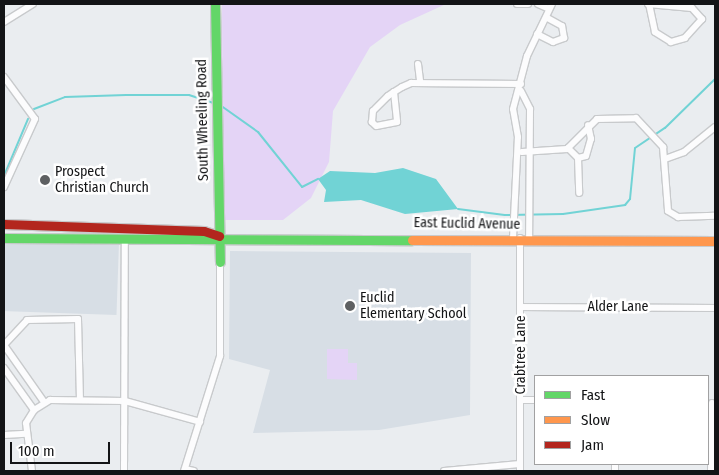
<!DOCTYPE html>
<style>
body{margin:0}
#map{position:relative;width:719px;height:475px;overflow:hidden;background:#eaedf0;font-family:"Fira Sans Condensed",sans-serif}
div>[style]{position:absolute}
.built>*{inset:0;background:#d7dee5;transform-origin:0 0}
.green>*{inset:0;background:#e4d4f6}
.water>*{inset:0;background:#71d3d5}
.stream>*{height:2px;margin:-1px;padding:0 1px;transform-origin:1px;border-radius:1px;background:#71d3d5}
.roads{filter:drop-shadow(1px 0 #c8cacc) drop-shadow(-1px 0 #c8cacc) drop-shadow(0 1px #c8cacc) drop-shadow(0 -1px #c8cacc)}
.street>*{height:6px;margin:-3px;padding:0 3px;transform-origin:3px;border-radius:3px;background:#fcfcfd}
.fast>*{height:9px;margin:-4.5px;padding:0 4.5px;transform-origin:4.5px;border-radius:4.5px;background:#63d668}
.slow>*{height:9px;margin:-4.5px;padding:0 4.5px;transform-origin:4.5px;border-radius:4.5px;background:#ff974d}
.jam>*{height:9px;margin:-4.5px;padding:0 4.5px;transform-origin:4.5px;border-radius:4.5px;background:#b3261e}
.dots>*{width:14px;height:14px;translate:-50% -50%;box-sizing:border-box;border:2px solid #fff;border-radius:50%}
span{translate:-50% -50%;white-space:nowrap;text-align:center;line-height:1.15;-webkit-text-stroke:5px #fff;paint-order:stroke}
.street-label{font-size:14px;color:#131416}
.poi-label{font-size:14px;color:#131416}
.left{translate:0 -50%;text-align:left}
.frame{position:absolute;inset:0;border:5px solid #131416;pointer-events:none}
.legend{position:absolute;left:534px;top:375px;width:175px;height:90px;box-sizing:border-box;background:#fff;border:1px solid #a1a1a2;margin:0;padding:6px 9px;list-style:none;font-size:15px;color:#131416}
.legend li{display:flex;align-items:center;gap:10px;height:25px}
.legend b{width:25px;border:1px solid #a1a1a2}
.scale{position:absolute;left:10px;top:442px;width:100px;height:22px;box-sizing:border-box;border:2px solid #131416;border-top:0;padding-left:6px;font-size:15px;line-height:18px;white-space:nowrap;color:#131416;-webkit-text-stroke:4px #fff;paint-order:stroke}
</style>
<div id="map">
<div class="built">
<i style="left:4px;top:241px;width:115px;height:70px;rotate:2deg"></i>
<i style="clip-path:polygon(230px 251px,471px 253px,470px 415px,379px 430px,253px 433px,270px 370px,229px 359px)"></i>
</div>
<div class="green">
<i style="clip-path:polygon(222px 4px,446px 4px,400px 25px,370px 47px,333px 111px,329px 162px,311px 198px,283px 220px,223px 220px)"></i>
<i style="clip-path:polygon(327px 349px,348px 349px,348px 363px,357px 363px,357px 380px,327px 379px)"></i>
</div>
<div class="water">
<i style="clip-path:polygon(403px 168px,436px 179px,458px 209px,405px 214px,361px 200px,324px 202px,326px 190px,318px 179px,330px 171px,375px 173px)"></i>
</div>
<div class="stream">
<i style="left:220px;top:105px;width:47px;rotate:35.4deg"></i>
<i style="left:258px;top:132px;width:70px;rotate:51.3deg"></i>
<i style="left:302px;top:187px;width:18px;rotate:-27deg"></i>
<i style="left:34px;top:109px;width:33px;rotate:-21deg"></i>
<i style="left:65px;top:97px;width:61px;rotate:-1.9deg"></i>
<i style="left:126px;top:95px;width:63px"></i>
<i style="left:189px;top:95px;width:25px;rotate:18deg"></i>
<i style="left:4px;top:176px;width:62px;rotate:-67.2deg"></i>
<i style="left:458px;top:209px;width:47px;rotate:7.3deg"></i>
<i style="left:505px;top:215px;width:58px;rotate:-1deg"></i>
<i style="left:563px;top:214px;width:63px;rotate:-8.3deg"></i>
<i style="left:625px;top:205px;width:8px;rotate:-50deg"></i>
<i style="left:630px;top:199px;width:51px;rotate:-84.4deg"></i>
<i style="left:635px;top:148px;width:36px;rotate:-34deg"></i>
<i style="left:665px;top:128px;width:70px;rotate:-44.4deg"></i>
</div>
<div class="roads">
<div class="street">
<i style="left:517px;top:4px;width:11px"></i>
<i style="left:538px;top:4px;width:12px;rotate:24deg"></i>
<i style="left:648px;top:4px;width:44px;rotate:5.2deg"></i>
<i style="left:692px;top:8px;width:15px;rotate:48deg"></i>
<i style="left:702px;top:19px;width:25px;rotate:132deg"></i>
<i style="left:685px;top:38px;width:15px;rotate:164deg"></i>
<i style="left:671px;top:42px;width:19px;rotate:-148deg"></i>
<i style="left:655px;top:32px;width:29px;rotate:-102deg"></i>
<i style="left:4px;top:22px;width:34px;rotate:-32deg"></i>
<i style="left:537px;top:34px;width:18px;rotate:27deg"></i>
<i style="left:553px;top:42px;width:12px;rotate:-20deg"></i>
<i style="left:564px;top:38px;width:12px;rotate:-99deg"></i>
<i style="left:562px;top:26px;width:18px;rotate:-151deg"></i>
<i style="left:418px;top:64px;width:17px;rotate:83deg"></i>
<i style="left:4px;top:77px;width:52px;rotate:53.6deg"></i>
<i style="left:35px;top:119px;width:75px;rotate:114.5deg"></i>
<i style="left:521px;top:91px;width:20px;rotate:63deg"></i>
<i style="left:530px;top:109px;width:130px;rotate:90.4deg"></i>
<i style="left:394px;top:92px;width:30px;rotate:84deg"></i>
<i style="left:397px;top:122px;width:21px;rotate:169deg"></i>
<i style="left:376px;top:126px;width:6px;rotate:-135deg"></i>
<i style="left:372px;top:122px;width:11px;rotate:-85deg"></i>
<i style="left:373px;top:111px;width:21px;rotate:-45deg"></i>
<i style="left:388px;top:96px;width:7px;rotate:-34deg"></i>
<i style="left:394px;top:92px;width:9px;rotate:-32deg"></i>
<i style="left:402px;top:87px;width:10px;rotate:-24deg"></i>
<i style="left:411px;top:83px;width:110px;rotate:0.5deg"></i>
<i style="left:568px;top:148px;width:14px;rotate:45deg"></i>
<i style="left:578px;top:158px;width:8px;rotate:-14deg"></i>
<i style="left:586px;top:156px;width:18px;rotate:-74deg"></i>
<i style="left:591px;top:139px;width:14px;rotate:-102deg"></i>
<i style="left:522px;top:152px;width:45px;rotate:-3.8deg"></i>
<i style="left:567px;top:149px;width:42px;rotate:-45deg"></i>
<i style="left:597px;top:119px;width:39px;rotate:-1deg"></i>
<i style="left:636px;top:118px;width:40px;rotate:47deg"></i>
<i style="left:663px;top:147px;width:64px;rotate:85.5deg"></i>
<i style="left:668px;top:211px;width:12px;rotate:31deg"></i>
<i style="left:678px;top:217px;width:37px;rotate:-2deg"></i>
<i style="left:578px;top:158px;width:35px;rotate:88deg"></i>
<i style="left:665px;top:159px;width:20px;rotate:-20deg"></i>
<i style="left:684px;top:152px;width:40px;rotate:-39deg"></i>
<i style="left:513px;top:238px;width:101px;rotate:-87.2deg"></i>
<i style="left:518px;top:137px;width:28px;rotate:-100deg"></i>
<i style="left:513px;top:109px;width:55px;rotate:-75.2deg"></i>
<i style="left:527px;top:56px;width:58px;rotate:-64.3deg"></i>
<i style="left:520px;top:238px;width:233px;rotate:90deg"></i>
<i style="left:521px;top:307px;width:194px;rotate:0.3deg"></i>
<i style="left:4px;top:345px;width:34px;rotate:-47deg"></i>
<i style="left:27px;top:320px;width:51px;rotate:-1.1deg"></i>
<i style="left:78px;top:319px;width:80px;rotate:88.6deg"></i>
<i style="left:4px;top:345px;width:70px;rotate:54.9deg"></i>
<i style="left:4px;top:368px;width:52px;rotate:54.5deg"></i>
<i style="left:521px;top:400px;width:14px"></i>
<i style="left:4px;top:435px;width:22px;rotate:-3deg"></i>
<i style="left:615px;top:464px;width:7px;rotate:90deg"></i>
<i style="left:185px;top:469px;width:9px;rotate:13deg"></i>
<i style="left:32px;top:471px;width:48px;rotate:-97.1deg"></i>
<i style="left:26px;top:423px;width:15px;rotate:-58deg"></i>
<i style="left:34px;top:410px;width:19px;rotate:-32deg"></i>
<i style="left:50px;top:400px;width:75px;rotate:0.8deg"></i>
<i style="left:125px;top:401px;width:78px;rotate:15.6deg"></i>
<i style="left:124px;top:471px;width:230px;rotate:-89.8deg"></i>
<i style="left:184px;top:471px;width:121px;rotate:-72.6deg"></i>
<i style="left:220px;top:356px;width:94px;rotate:-90deg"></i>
<i style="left:444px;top:471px;width:76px;rotate:-5.3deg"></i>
<i style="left:711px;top:471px;width:68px;rotate:-89.2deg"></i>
</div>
<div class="fast">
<i style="left:215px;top:4px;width:258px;rotate:88.9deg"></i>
<i style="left:4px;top:238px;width:408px;rotate:0.3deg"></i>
</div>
<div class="slow">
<i style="left:412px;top:240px;width:303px;rotate:0.2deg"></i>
</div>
<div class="jam">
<i style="left:4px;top:224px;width:200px;rotate:2deg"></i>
<i style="left:204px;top:231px;width:16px;rotate:18deg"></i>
</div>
</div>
<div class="dots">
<i style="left:45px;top:180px;background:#5e6062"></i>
<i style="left:350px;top:306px;background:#5e6062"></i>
</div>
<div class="street-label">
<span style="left:203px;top:120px;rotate:-91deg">South Wheeling Road</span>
<span style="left:467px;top:224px;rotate:1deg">East Euclid Avenue</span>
<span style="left:618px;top:307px">Alder Lane</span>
<span style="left:521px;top:355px;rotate:-90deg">Crabtree Lane</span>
</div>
<div class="poi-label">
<span class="left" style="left:55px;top:180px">Prospect<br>Christian Church</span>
<span class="left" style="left:360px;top:306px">Euclid<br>Elementary School</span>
</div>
<div class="frame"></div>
<ul class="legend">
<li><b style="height:6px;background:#63d668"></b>Fast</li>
<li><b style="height:6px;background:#ff974d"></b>Slow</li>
<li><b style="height:6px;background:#b3261e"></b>Jam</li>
</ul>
<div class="scale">100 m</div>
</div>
